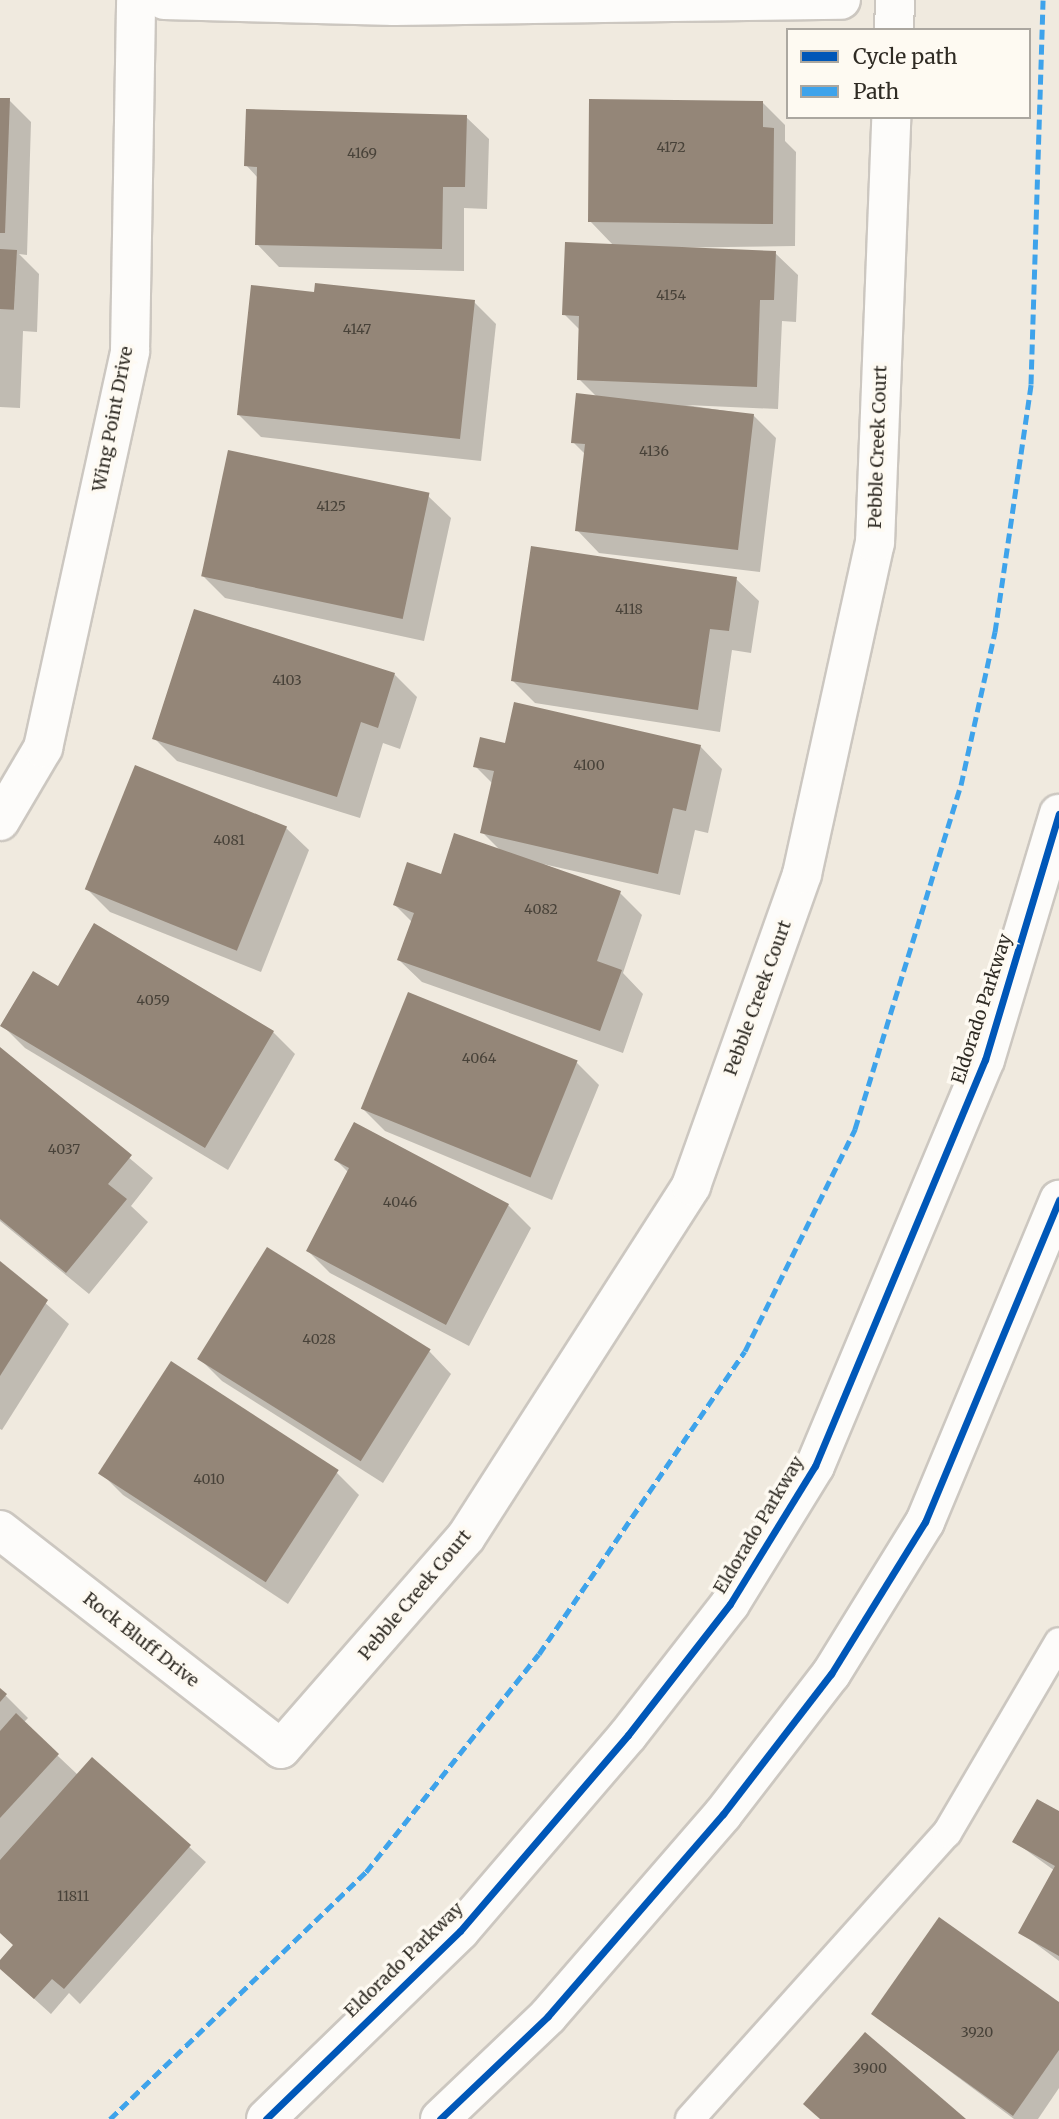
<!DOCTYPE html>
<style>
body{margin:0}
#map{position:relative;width:1059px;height:2119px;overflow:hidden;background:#f0eadf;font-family:Merriweather,serif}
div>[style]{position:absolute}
.shadow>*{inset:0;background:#0003}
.building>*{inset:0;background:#948678;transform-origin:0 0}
.roads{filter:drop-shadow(2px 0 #ccc7c0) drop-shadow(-2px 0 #ccc7c0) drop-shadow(0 2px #ccc7c0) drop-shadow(0 -2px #ccc7c0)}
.lane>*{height:28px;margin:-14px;padding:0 14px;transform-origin:14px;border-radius:14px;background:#fdfcfa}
.street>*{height:38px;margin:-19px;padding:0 19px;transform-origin:19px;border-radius:19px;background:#fdfcfa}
.primary>*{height:38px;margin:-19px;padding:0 19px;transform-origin:19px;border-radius:19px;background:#fdfcfa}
.quiet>*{height:5px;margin-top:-2.5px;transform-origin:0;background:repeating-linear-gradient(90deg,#3ea3eb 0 10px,transparent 0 15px)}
.cycleway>*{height:7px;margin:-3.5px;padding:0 3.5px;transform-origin:3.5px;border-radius:3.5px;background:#0057b8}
span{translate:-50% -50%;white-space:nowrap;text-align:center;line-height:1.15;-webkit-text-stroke:7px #fefaf2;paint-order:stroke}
.number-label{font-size:14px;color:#484239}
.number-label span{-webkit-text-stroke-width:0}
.street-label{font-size:18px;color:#2f2b24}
.legend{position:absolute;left:786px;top:28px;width:245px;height:91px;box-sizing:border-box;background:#fefaf2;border:2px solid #aba7a0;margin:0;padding:9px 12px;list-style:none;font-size:21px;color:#2f2b24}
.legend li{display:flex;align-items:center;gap:14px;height:35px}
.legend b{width:35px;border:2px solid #aba7a0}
</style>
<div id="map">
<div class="shadow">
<i style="clip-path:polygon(0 99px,9px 100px,31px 122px,27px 255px,19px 254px,39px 274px,37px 332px,23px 331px,20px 408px,0 407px)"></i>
<i style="clip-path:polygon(763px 103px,785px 125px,785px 141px,796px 152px,795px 246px,652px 248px,775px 253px,798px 275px,796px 322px,782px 321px,778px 409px,686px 405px,753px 415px,776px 438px,760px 572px,599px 553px,577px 530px,586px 455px,573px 442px,597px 397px,579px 379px,581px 331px,564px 314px,614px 246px,590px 221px)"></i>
<i style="clip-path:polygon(466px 117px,489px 139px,487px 209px,464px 208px,464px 271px,279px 267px,257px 244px,258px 178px,246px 165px)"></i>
<i style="clip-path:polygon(316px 294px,474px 302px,496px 324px,481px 461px,261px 437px,239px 415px)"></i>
<i style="clip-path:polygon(428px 496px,451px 518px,424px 641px,225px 598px,202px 575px)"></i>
<i style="clip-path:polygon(736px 579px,759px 601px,751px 653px,732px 650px,720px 732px,535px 703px,513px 681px)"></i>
<i style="clip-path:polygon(394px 674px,417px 697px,400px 749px,383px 743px,360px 818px,177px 761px,154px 738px)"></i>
<i style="clip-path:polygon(506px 745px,700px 746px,722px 769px,708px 833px,695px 830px,680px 895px,543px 864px,620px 893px,642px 915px,623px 973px,643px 994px,623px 1053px,422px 982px,399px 960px,412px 922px,395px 905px,442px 876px,501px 851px,482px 832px,493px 784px,475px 766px)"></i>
<i style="clip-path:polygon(136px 767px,286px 828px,309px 850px,261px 972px,110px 912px,88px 890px)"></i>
<i style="clip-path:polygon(58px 988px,273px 1032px,295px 1054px,228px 1170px,25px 1048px,3px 1026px)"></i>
<i style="clip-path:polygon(0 1049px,153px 1178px,131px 1206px,148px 1222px,89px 1294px,0 1221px)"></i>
<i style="clip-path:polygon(577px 1063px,599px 1085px,552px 1200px,385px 1131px,363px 1109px)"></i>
<i style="clip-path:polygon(336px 1160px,508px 1205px,531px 1228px,469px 1346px,330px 1273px,308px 1251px,349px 1173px)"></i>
<i style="clip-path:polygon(0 1263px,69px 1324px,2px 1430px,0 1429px)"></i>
<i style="clip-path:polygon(429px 1351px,451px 1374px,383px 1483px,222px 1381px,199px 1358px)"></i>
<i style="clip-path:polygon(101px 1473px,337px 1473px,359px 1495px,288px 1604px,123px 1495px)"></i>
<i style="clip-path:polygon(0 1690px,28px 1718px,23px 1723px,78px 1775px,92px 1759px,206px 1862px,80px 2004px,69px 1993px,51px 2014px,0 1968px,15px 1945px,0 1928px)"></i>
<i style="clip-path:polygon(1059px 1813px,1059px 1961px,1020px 1932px,1055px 1871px,1015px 1842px)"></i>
<i style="clip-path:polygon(1059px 2004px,1059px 2088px,1038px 2119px,1014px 2119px,873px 2014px)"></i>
</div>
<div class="building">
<i style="clip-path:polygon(0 98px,10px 98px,5px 233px,0 233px)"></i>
<i style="clip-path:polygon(589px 99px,763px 101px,763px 127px,774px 128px,773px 224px,588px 222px)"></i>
<i style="clip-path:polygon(246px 109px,467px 115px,465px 187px,443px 187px,442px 249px,255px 245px,257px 167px,244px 166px)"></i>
<i style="clip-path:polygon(565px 242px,776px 251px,774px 300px,760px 300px,757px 387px,577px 380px,579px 316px,562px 315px)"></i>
<i style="left:0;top:249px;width:17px;height:60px;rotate:3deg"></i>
<i style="clip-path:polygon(315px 283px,475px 300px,460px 439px,237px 415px,251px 285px,314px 292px)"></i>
<i style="clip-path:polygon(576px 393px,754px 414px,738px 550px,575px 531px,585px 444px,571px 443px)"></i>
<i style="left:228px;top:450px;width:206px;height:129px;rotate:12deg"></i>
<i style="clip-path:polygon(531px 546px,737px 577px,729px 631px,710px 629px,698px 710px,511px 681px)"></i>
<i style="clip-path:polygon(194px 609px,395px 673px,378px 728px,361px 722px,337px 797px,152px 739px)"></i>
<i style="clip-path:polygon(514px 702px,701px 745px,686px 811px,673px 808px,658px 874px,480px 833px,494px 771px,473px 767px,480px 737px,505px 743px)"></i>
<i style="left:135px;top:765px;width:164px;height:134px;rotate:22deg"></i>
<i style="clip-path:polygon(454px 833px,621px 891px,597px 961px,622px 970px,600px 1031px,397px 960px,414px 913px,393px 905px,407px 862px,441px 874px)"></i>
<i style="clip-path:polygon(94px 923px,274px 1031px,205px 1148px,0 1026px,33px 971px,58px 986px)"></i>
<i style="left:408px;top:992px;width:183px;height:126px;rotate:22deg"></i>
<i style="clip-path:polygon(0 1047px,132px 1155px,108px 1184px,127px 1199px,66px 1273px,0 1219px)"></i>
<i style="clip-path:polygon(354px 1122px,509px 1204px,446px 1325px,306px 1251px,349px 1168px,334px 1160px)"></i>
<i style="left:267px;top:1247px;width:193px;height:132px;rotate:32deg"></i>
<i style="clip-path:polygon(0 1261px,48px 1300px,0 1376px)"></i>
<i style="left:171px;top:1361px;width:200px;height:134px;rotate:33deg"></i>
<i style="clip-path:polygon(0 1688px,7px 1694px,0 1702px)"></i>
<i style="clip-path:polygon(16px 1713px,59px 1754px,0 1818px,0 1731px)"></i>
<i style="clip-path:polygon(92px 1757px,191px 1845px,64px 1989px,52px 1979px,34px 1999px,0 1969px,0 1960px,13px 1945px,0 1933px,0 1860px)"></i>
<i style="clip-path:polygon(1037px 1799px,1059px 1811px,1059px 1956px,1018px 1933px,1055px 1866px,1012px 1842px)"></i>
<i style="clip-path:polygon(939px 1917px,1059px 2002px,1059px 2050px,1013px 2116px,871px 2014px)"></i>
<i style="clip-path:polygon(865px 2032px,966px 2119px,820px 2119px,803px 2104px)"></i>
</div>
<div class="roads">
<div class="lane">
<i style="left:690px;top:2119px;width:385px;rotate:-48.1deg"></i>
<i style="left:947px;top:1833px;width:221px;rotate:-59.6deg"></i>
</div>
<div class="street">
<i style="left:164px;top:0;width:230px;rotate:1.5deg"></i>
<i style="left:394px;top:6px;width:447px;rotate:-0.8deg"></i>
<i style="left:894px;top:30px;width:30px;rotate:-88deg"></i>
<i style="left:0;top:821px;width:85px;rotate:-59.5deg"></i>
<i style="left:43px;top:748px;width:406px;rotate:-77.6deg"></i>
<i style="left:130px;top:351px;width:351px;rotate:-89deg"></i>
<i style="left:0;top:1530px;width:356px;rotate:37.9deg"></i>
<i style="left:281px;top:1749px;width:281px;rotate:-48.9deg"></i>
<i style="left:466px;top:1537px;width:417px;rotate:-57.3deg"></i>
<i style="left:691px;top:1186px;width:331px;rotate:-70.4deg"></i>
<i style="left:802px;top:874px;width:339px;rotate:-77.6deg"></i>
<i style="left:875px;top:543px;width:426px;rotate:-87.8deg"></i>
</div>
<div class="primary">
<i style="left:266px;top:2119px;width:270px;rotate:-44.1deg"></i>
<i style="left:460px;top:1931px;width:258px;rotate:-49.4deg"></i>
<i style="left:628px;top:1735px;width:166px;rotate:-52.1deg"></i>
<i style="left:730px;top:1604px;width:162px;rotate:-58.4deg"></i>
<i style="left:815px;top:1466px;width:440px;rotate:-67.3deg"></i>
<i style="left:985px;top:1060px;width:257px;rotate:-73.3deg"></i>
<i style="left:440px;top:2119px;width:149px;rotate:-43.6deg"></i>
<i style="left:548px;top:2016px;width:267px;rotate:-49.1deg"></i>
<i style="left:723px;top:1814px;width:177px;rotate:-52.4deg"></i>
<i style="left:831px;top:1674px;width:179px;rotate:-58.3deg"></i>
<i style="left:925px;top:1522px;width:349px;rotate:-67.4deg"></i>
</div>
</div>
<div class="quiet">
<i style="left:110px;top:2119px;width:356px;rotate:-44deg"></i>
<i style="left:366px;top:1872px;width:278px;rotate:-51.6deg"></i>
<i style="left:539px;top:1654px;width:366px;rotate:-55.8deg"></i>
<i style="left:745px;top:1351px;width:248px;rotate:-63.6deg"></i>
<i style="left:855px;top:1129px;width:360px;rotate:-72.9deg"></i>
<i style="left:961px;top:785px;width:157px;rotate:-77.5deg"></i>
<i style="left:995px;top:632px;width:251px;rotate:-81.7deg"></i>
<i style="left:1031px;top:384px;width:384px;rotate:-88.2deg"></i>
</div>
<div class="cycleway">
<i style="left:266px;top:2119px;width:270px;rotate:-44.1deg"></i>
<i style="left:460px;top:1931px;width:258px;rotate:-49.4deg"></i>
<i style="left:628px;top:1735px;width:166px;rotate:-52.1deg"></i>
<i style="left:730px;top:1604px;width:162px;rotate:-58.4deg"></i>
<i style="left:815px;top:1466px;width:440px;rotate:-67.3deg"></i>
<i style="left:985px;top:1060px;width:257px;rotate:-73.3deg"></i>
<i style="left:440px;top:2119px;width:149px;rotate:-43.6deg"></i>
<i style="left:548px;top:2016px;width:267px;rotate:-49.1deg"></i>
<i style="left:723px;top:1814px;width:177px;rotate:-52.4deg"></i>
<i style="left:831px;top:1674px;width:179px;rotate:-58.3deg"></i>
<i style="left:925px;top:1522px;width:349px;rotate:-67.4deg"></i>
</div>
<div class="number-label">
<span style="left:671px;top:147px">4172</span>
<span style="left:362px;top:153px">4169</span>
<span style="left:671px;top:295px">4154</span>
<span style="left:357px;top:329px">4147</span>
<span style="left:654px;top:451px">4136</span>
<span style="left:331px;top:506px">4125</span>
<span style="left:629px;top:609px">4118</span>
<span style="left:287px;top:680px">4103</span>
<span style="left:589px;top:765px">4100</span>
<span style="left:229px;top:840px">4081</span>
<span style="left:541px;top:909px">4082</span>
<span style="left:153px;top:1000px">4059</span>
<span style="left:479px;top:1058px">4064</span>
<span style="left:64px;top:1149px">4037</span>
<span style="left:400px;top:1202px">4046</span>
<span style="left:319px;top:1339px">4028</span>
<span style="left:209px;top:1479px">4010</span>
<span style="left:73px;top:1896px">11811</span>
<span style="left:977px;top:2032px">3920</span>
<span style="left:870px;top:2068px">3900</span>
</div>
<div class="street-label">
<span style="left:113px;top:419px;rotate:-79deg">Wing Point Drive</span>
<span style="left:878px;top:447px;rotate:-88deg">Pebble Creek Court</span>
<span style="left:758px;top:998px;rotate:-70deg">Pebble Creek Court</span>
<span style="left:982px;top:1009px;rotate:-72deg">Eldorado Parkway</span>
<span style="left:759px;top:1525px;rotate:-59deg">Eldorado Parkway</span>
<span style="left:415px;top:1595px;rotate:-50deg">Pebble Creek Court</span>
<span style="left:141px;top:1640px;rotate:38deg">Rock Bluff Drive</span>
<span style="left:404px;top:1960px;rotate:-44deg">Eldorado Parkway</span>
</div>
<ul class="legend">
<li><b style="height:9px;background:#0057b8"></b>Cycle path</li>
<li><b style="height:9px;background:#3ea3eb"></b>Path</li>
</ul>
</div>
